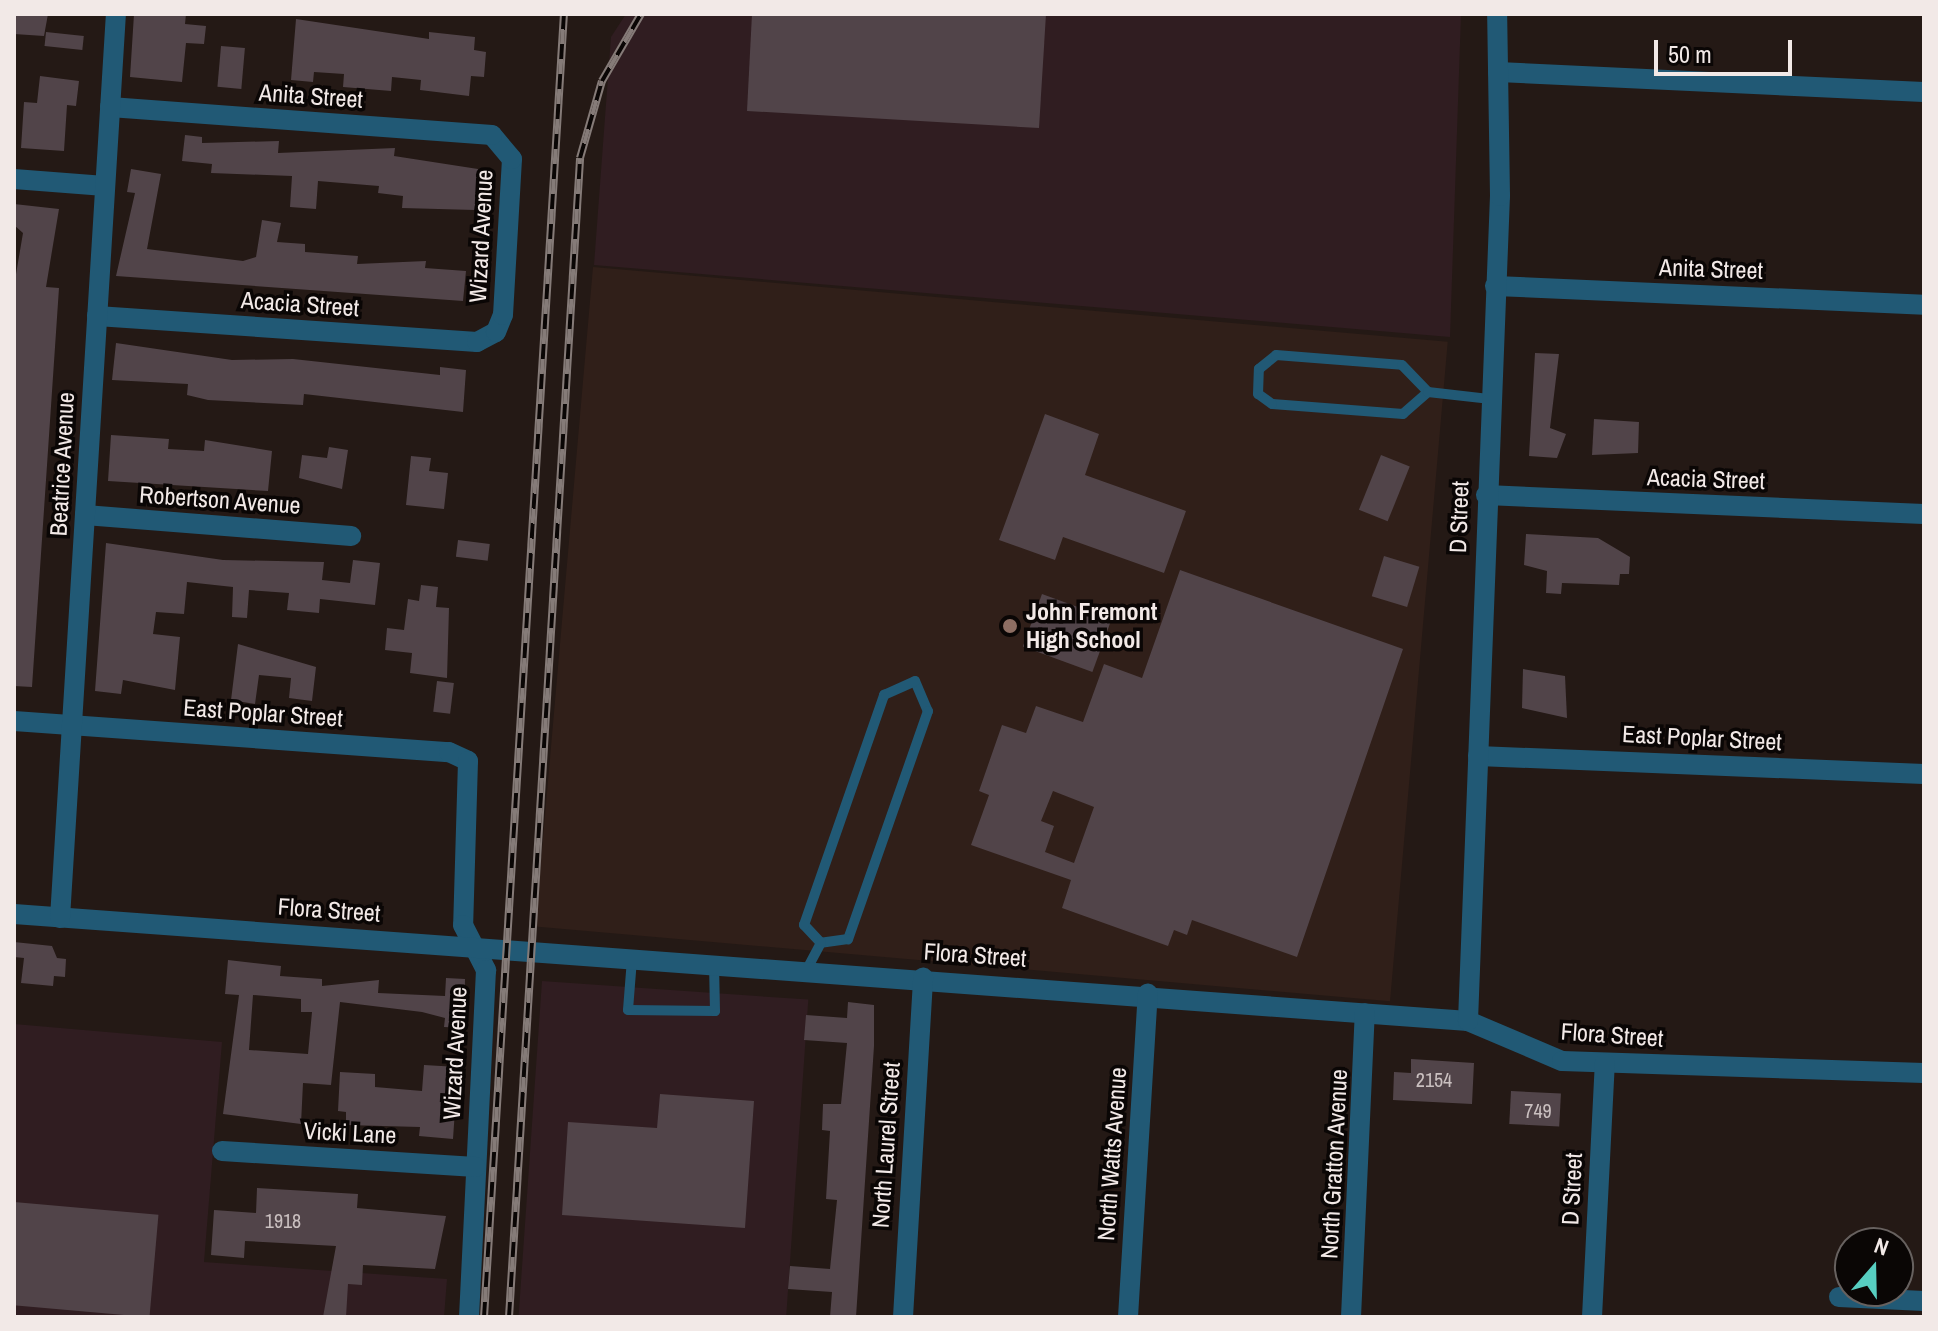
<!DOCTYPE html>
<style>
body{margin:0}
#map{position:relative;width:1938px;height:1331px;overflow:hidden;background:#241915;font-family:"Archivo Narrow",sans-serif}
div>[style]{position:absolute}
.built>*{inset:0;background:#301f19;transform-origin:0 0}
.industrial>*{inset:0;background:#301d21;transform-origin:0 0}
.building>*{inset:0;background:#514449;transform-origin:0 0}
.service>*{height:10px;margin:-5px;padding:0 5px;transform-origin:5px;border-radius:5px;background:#215975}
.minor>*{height:20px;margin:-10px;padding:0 10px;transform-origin:10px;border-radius:10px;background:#215975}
.rail>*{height:8px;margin-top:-4px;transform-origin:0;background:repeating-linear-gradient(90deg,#0a0605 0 15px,#857b78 0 30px);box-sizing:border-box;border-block:2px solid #857b78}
.dots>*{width:22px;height:22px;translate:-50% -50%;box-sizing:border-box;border:4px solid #0a0605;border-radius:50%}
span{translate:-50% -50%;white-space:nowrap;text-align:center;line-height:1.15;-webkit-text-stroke:7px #0a0605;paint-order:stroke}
.number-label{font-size:20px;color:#cac0c0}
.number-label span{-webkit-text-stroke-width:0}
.street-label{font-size:24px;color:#f2e9e7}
.poi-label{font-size:24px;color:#f2e9e7;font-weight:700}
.left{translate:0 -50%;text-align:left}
.frame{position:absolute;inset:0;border:16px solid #f2e9e7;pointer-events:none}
.north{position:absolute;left:1834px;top:1227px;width:80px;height:80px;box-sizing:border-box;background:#0a0605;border:2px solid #67615f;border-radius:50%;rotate:20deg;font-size:22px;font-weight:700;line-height:32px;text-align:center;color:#f2e9e7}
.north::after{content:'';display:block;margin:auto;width:28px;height:36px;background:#57cec1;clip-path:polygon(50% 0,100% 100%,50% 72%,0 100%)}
.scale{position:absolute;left:1654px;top:40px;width:138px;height:36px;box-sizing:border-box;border:4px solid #f2e9e7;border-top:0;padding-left:10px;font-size:24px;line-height:28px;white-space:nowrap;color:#f2e9e7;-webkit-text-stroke:6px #0a0605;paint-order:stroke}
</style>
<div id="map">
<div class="built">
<i style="left:593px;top:267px;width:858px;height:662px;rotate:5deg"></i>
</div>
<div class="industrial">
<i style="clip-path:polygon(626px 14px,1461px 14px,1450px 337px,594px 265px,611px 37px)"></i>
<i style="left:542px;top:981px;width:267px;height:337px;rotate:4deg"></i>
<i style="clip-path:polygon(14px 1024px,222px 1042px,204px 1262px,447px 1279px,444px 1317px,14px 1317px)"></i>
</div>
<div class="building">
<i style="clip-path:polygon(14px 14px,48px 14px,44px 36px,14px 34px)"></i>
<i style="clip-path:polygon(134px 14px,186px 14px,185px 24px,206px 26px,204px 44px,186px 43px,182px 82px,130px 77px)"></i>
<i style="clip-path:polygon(752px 14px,1046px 14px,1039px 128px,747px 111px)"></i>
<i style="clip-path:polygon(296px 19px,429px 39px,429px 32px,475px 37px,474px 50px,486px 52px,484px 77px,471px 76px,469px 96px,420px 90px,421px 80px,392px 77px,391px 91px,343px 87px,344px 74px,314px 72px,313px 82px,291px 80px)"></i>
<i style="left:46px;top:32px;width:38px;height:14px;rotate:6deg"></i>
<i style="left:221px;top:46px;width:24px;height:41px;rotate:5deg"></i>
<i style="clip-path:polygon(40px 76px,79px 81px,76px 106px,67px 105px,64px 151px,21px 148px,24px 102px,37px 103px)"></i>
<i style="clip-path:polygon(185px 135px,202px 137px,202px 143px,279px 141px,278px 153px,395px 148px,394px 156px,478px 169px,475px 210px,402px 208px,403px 196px,378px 193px,379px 186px,318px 181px,316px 209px,290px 207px,292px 176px,211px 173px,212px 164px,182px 161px)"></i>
<i style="clip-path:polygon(131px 169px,161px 174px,147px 249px,243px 261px,256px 257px,262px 220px,281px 223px,277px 242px,305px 244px,305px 252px,358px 256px,357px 264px,426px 261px,425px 268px,466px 271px,463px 301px,116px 276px,135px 193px,127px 192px)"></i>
<i style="clip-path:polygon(14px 204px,59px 209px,46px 287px,59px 288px,32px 687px,14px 686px,14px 286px,23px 233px,14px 225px)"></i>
<i style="clip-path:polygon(116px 343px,232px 360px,293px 359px,440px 375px,440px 367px,466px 370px,463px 412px,304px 394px,303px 405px,208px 400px,187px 395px,188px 384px,112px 380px)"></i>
<i style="clip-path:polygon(1535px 353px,1559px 354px,1550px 428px,1566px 434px,1557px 458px,1529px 456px)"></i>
<i style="clip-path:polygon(1045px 414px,1099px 434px,1085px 475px,1186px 511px,1164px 573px,1063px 537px,1055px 560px,999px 540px)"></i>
<i style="clip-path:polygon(1594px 419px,1639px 422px,1638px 453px,1592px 455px)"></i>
<i style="clip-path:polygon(111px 435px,169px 439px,168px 449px,204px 451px,205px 440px,272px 451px,268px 491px,108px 481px)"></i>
<i style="clip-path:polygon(329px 447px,348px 450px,342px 489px,299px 478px,302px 455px,327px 458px)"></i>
<i style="left:1381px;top:455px;width:31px;height:59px;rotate:22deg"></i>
<i style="clip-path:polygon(411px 456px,431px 458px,429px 471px,448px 473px,444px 509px,406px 505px)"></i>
<i style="clip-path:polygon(1526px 534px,1598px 538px,1630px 557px,1629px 574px,1620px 574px,1619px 585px,1562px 583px,1561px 594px,1546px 593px,1547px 571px,1524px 565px)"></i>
<i style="left:458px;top:540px;width:32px;height:17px;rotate:7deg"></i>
<i style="clip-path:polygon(106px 543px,223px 560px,324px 562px,322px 580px,350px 583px,353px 560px,380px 563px,375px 605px,320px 599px,319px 613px,287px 610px,289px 593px,249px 590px,247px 618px,232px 617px,233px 587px,187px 582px,184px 614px,156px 612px,153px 634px,180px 637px,175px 690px,123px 680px,121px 694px,95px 691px)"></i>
<i style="left:1384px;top:556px;width:37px;height:42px;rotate:17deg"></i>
<i style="clip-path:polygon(evenodd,1180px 570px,1403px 649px,1297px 957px,1192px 920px,1187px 935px,1174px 930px,1168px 946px,1062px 908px,1071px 880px,971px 845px,989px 795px,979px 791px,1002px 725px,1026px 733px,1036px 706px,1083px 722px,1104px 664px,1142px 678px,1180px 570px,1053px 791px,1094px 807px,1074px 863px,1045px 852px,1054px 826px,1041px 821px,1053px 791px)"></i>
<i style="clip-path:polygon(421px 585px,438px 587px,436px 607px,449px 608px,447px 678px,410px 673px,412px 653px,385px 650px,387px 628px,404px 630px,408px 599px,419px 601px)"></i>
<i style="left:1042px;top:594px;width:74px;height:56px;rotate:20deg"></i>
<i style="clip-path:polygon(238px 644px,316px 667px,312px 701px,289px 698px,291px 678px,259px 675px,255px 704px,231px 700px)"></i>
<i style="clip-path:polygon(1523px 669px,1565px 676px,1567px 718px,1522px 708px)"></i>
<i style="left:437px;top:681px;width:17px;height:31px;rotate:7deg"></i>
<i style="clip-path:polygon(14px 942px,52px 946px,57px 958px,66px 959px,65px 977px,54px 976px,53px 986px,21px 983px,24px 958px,14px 957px)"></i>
<i style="clip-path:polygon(evenodd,228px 960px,281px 966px,280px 976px,322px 979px,322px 986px,379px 980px,378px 993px,445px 996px,446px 978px,465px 979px,464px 1028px,444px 1027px,445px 1018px,422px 1012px,340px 1002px,331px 1085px,303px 1083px,301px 1124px,223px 1114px,239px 995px,225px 994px,228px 960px,253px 995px,301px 999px,301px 1012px,312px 1012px,308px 1054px,249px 1050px,253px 995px)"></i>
<i style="clip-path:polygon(848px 1002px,874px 1005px,874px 1046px,856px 1317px,830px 1317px,832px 1292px,788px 1289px,790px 1266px,830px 1269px,837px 1200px,826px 1199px,830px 1131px,822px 1130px,823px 1104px,841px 1104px,847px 1043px,804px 1040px,806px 1015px,847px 1018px)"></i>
<i style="clip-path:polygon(1411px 1059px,1474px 1063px,1472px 1104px,1393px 1100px,1394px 1072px,1411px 1073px)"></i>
<i style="clip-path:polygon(424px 1065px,458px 1067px,453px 1139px,419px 1136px,420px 1127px,346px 1125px,346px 1112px,338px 1111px,340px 1072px,375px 1074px,375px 1087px,422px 1091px)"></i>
<i style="left:1511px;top:1091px;width:50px;height:33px;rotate:3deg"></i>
<i style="clip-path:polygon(660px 1094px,754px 1101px,745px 1228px,562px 1215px,568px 1122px,657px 1128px)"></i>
<i style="clip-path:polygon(257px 1188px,358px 1194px,357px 1208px,446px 1216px,435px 1269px,363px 1265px,362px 1285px,348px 1284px,346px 1317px,323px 1317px,336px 1246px,245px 1241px,244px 1258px,211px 1255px,214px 1210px,256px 1213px)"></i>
<i style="left:14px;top:1202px;width:145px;height:103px;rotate:5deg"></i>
</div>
<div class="service">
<i style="left:1428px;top:392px;width:33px;rotate:139deg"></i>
<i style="left:1403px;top:414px;width:131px;rotate:-175.6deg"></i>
<i style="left:1272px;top:404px;width:17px;rotate:-144deg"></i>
<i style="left:1258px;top:394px;width:25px;rotate:-88deg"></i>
<i style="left:1259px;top:369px;width:22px;rotate:-39deg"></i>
<i style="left:1276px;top:355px;width:126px;rotate:4.5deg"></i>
<i style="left:1402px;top:365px;width:37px;rotate:46deg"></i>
<i style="left:1428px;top:392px;width:61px;rotate:6.5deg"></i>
<i style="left:915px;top:681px;width:33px;rotate:67deg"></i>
<i style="left:928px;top:711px;width:242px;rotate:109.3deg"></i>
<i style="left:848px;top:939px;width:27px;rotate:172deg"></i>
<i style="left:821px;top:943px;width:25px;rotate:-133deg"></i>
<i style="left:804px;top:925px;width:244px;rotate:-70.8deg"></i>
<i style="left:884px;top:695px;width:34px;rotate:-24deg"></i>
<i style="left:632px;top:959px;width:51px;rotate:94.5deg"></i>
<i style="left:628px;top:1010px;width:87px;rotate:0.7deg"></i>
<i style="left:715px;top:1011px;width:46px;rotate:-91.2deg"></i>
<i style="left:807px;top:969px;width:30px;rotate:-62deg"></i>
</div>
<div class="minor">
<i style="left:1498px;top:72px;width:426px;rotate:2.7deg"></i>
<i style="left:14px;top:179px;width:91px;rotate:4.4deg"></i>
<i style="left:1495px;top:286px;width:429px;rotate:2.5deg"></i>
<i style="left:97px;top:316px;width:381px;rotate:3.9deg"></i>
<i style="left:477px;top:342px;width:21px;rotate:-28deg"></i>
<i style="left:496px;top:332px;width:18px;rotate:-68deg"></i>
<i style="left:503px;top:315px;width:156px;rotate:-86.7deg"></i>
<i style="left:512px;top:159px;width:31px;rotate:-130deg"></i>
<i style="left:492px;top:135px;width:383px;rotate:-175.8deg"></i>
<i style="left:1486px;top:495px;width:438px;rotate:2.5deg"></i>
<i style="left:85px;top:515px;width:267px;rotate:4.5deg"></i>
<i style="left:14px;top:721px;width:436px;rotate:4.1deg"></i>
<i style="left:449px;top:752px;width:21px;rotate:25deg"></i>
<i style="left:468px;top:761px;width:164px;rotate:91.7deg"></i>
<i style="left:463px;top:925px;width:51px;rotate:62.9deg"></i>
<i style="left:486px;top:970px;width:347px;rotate:92.8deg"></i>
<i style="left:1478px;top:756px;width:446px;rotate:2.3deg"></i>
<i style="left:14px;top:914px;width:1458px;rotate:4.21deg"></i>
<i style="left:1468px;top:1021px;width:102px;rotate:23.1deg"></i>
<i style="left:1562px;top:1061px;width:362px;rotate:1.9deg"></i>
<i style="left:60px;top:918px;width:906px;rotate:-86.46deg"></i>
<i style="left:1468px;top:1021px;width:826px;rotate:-87.78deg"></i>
<i style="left:1500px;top:196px;width:182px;rotate:-90.9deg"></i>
<i style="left:222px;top:1151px;width:254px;rotate:3.6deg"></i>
<i style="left:1839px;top:1297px;width:85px;rotate:2.7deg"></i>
<i style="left:903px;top:1317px;width:340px;rotate:-86.6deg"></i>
<i style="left:1128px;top:1317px;width:324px;rotate:-86.5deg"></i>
<i style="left:1351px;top:1317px;width:304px;rotate:-87.4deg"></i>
<i style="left:1592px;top:1317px;width:254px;rotate:-87.1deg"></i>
</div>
<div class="rail">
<i style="left:484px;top:1317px;width:1305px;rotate:-86.49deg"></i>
<i style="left:509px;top:1317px;width:1161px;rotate:-86.49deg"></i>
<i style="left:580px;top:158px;width:80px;rotate:-74.1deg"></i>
<i style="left:602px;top:81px;width:78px;rotate:-59.8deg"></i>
</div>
<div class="dots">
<i style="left:1010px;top:626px;background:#8d6e63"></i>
</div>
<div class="number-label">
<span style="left:1434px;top:1079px">2154</span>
<span style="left:1538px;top:1110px">749</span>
<span style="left:283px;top:1220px">1918</span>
</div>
<div class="street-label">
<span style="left:311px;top:96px;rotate:4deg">Anita Street</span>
<span style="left:481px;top:236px;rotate:-87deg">Wizard Avenue</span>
<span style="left:1711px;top:269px;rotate:2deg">Anita Street</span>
<span style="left:300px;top:304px;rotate:4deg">Acacia Street</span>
<span style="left:62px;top:464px;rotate:-87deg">Beatrice Avenue</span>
<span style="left:1706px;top:479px;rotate:2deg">Acacia Street</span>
<span style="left:220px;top:500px;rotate:4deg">Robertson Avenue</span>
<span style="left:1459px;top:517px;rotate:-88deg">D Street</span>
<span style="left:263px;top:713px;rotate:4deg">East Poplar Street</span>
<span style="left:1702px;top:738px;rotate:3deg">East Poplar Street</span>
<span style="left:329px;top:910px;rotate:4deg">Flora Street</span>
<span style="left:975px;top:955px;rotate:4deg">Flora Street</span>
<span style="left:1612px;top:1035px;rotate:4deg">Flora Street</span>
<span style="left:455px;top:1053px;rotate:-87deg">Wizard Avenue</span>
<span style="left:350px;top:1133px;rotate:3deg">Vicki Lane</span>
<span style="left:886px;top:1145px;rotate:-86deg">North Laurel Street</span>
<span style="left:1112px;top:1154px;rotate:-86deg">North Watts Avenue</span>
<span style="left:1334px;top:1164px;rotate:-87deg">North Gratton Avenue</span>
<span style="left:1572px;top:1189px;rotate:-87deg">D Street</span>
</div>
<div class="poi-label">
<span class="left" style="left:1026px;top:626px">John Fremont<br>High School</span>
</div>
<div class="frame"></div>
<div class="north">N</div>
<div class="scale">50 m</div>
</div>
